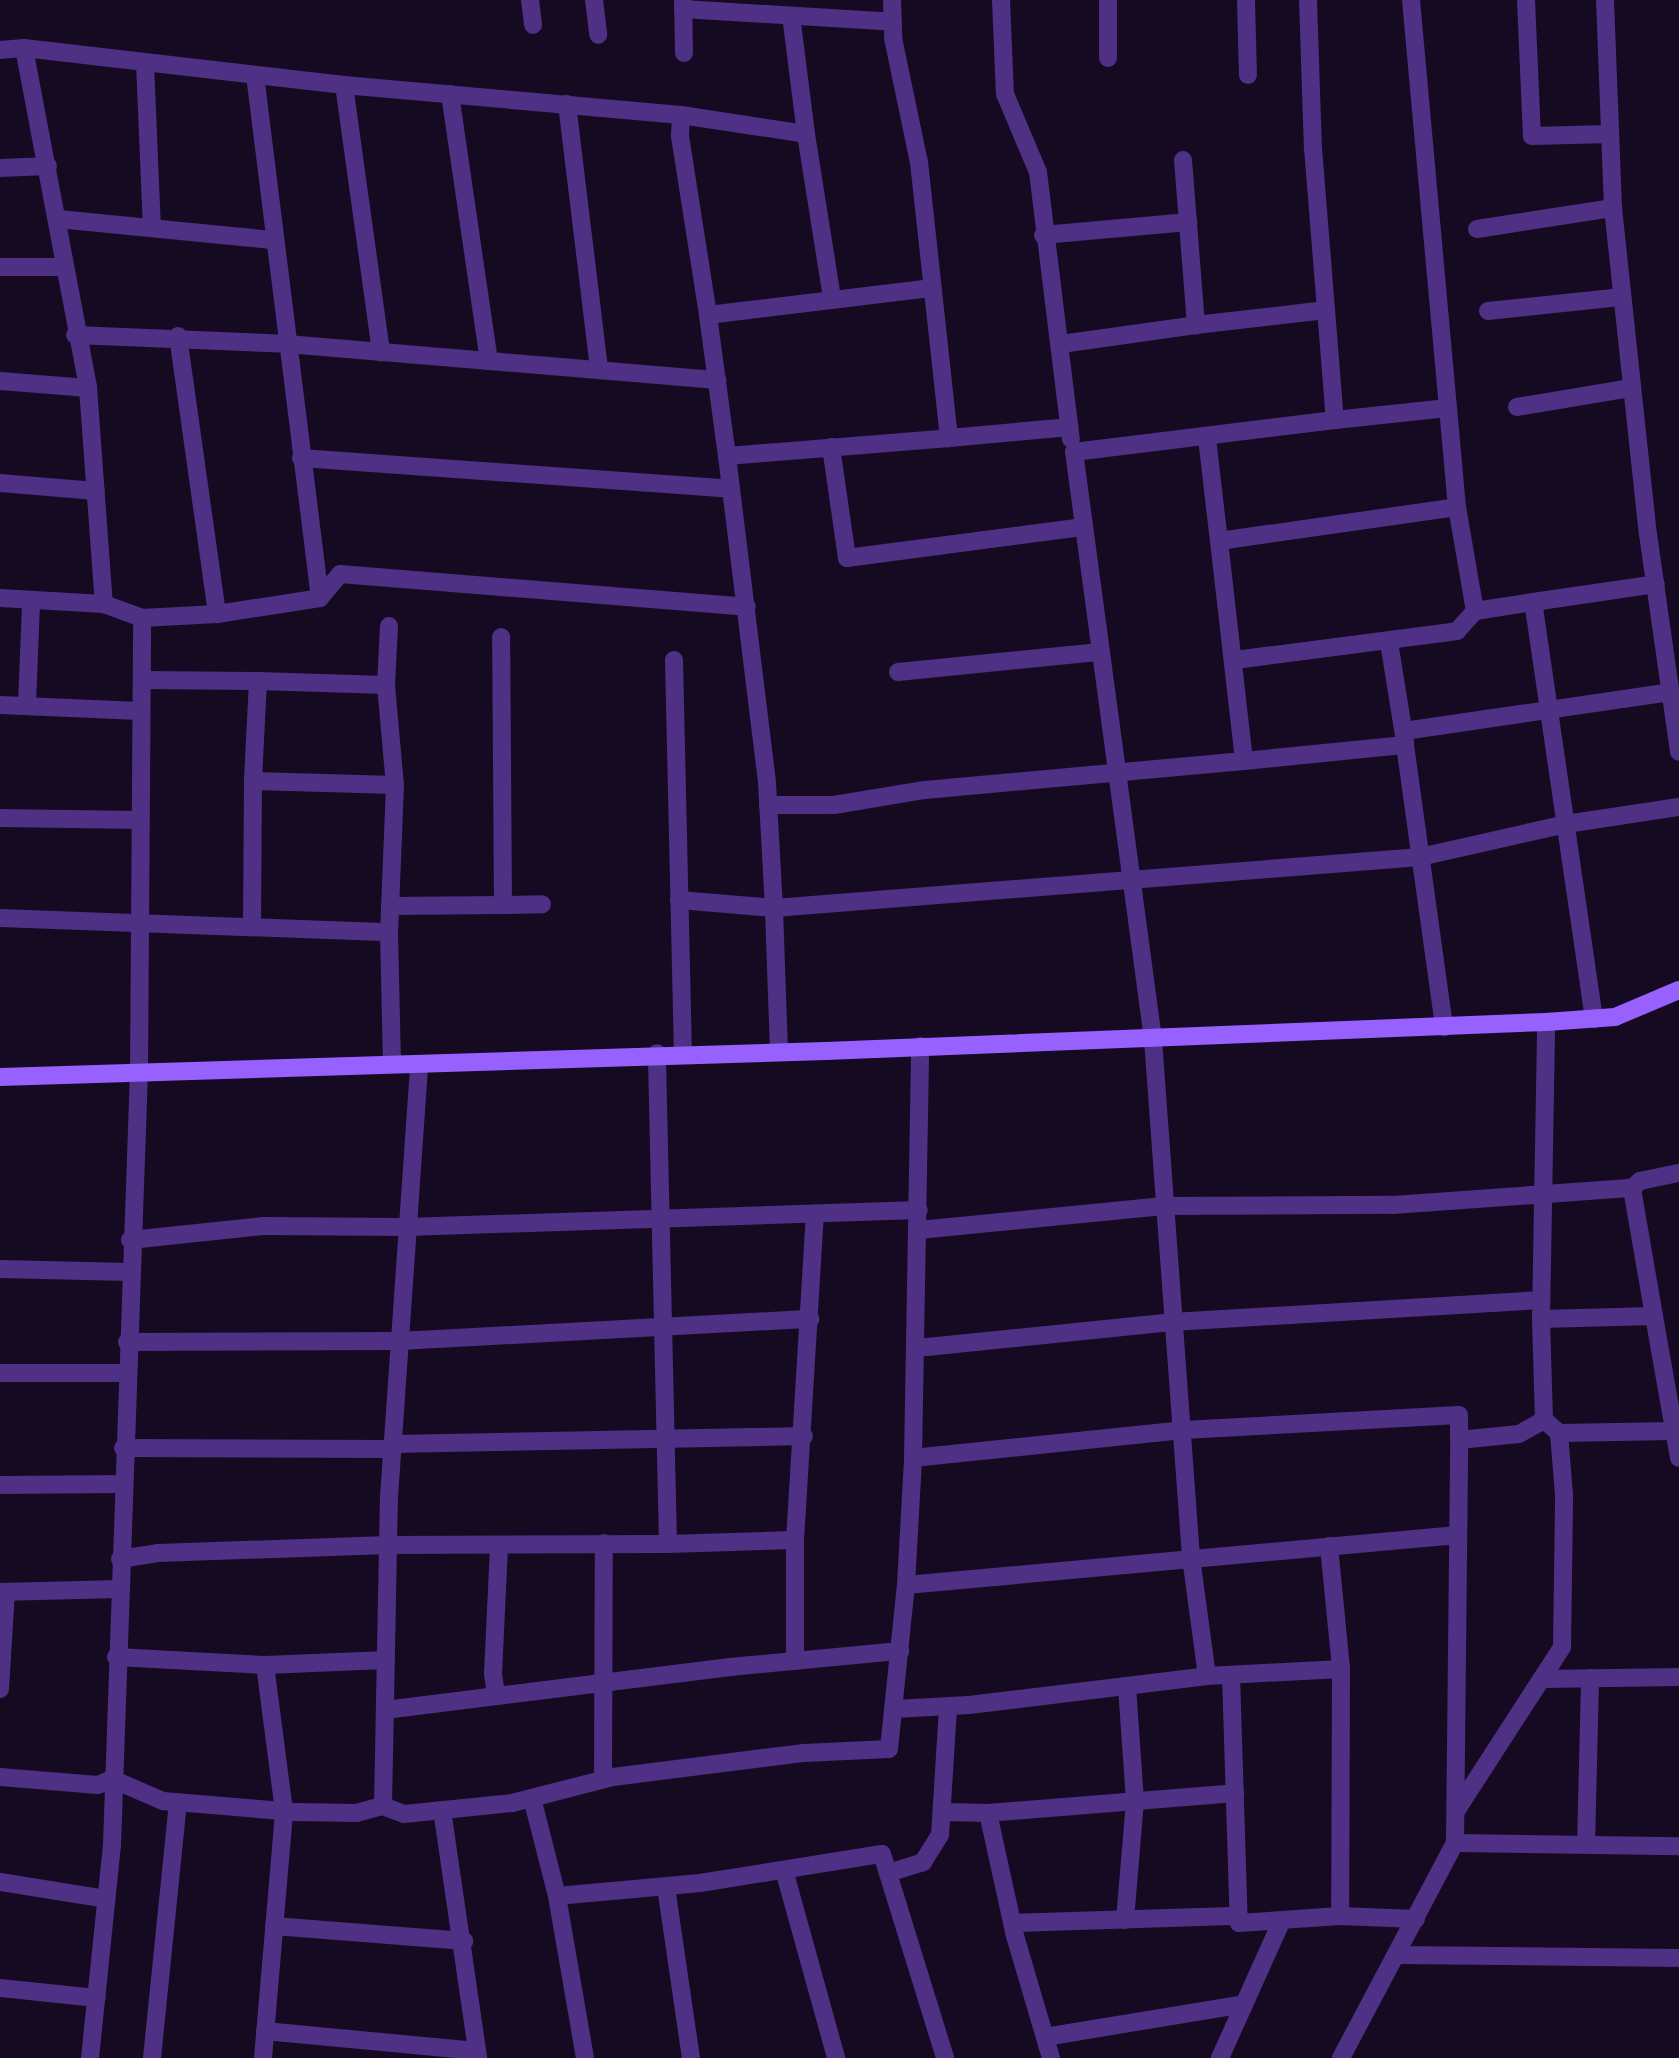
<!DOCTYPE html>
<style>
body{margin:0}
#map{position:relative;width:1679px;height:2058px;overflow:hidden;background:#150a21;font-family:Raleway,sans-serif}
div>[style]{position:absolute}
.street>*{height:18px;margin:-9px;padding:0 9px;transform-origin:9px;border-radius:9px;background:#4e3085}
.secondary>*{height:18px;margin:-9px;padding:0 9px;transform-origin:9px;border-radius:9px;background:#9761ff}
span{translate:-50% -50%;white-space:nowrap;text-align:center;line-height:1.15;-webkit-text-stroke:5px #150a21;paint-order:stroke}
</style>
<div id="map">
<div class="street">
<i style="left:530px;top:0;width:25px;rotate:83deg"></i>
<i style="left:594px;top:0;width:35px;rotate:83deg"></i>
<i style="left:683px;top:0;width:53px;rotate:88.9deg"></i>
<i style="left:892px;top:0;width:38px;rotate:88deg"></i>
<i style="left:893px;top:38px;width:127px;rotate:78.2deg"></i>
<i style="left:919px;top:162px;width:278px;rotate:83.8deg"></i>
<i style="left:949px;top:438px;width:121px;rotate:-5.2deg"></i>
<i style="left:1001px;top:0;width:94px;rotate:87.6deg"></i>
<i style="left:1005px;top:94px;width:85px;rotate:67.1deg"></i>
<i style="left:1038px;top:172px;width:269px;rotate:83deg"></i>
<i style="left:1108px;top:0;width:58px;rotate:90deg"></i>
<i style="left:1246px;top:0;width:75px;rotate:88.5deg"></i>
<i style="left:1308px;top:0;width:148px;rotate:88.1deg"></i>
<i style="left:1313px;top:148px;width:273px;rotate:85.4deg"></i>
<i style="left:1335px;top:420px;width:113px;rotate:-6.1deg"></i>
<i style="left:1411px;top:0;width:509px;rotate:84.82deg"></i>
<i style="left:1457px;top:507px;width:106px;rotate:80.2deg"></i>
<i style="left:1475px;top:611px;width:59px;rotate:-8.8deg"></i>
<i style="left:1526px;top:0;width:136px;rotate:87.5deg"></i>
<i style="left:1532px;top:136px;width:77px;rotate:-1.5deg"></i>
<i style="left:1605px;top:0;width:208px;rotate:87.8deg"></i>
<i style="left:1613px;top:208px;width:328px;rotate:83.9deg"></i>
<i style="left:1648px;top:534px;width:220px;rotate:81.9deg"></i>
<i style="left:683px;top:9px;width:210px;rotate:3.5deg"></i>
<i style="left:24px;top:48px;width:346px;rotate:79.3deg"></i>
<i style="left:88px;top:388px;width:217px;rotate:85.8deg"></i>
<i style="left:104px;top:604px;width:40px;rotate:20.2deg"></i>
<i style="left:142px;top:618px;width:75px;rotate:-3.1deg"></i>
<i style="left:217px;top:614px;width:104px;rotate:-8.8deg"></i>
<i style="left:320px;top:598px;width:31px;rotate:-50deg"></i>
<i style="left:340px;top:574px;width:408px;rotate:4.6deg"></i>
<i style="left:0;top:50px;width:24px;rotate:-5deg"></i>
<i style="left:24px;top:48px;width:322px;rotate:6.6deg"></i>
<i style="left:344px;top:85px;width:338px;rotate:5.1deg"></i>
<i style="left:681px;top:115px;width:126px;rotate:8.6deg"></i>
<i style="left:806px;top:134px;width:119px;rotate:-97.2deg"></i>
<i style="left:145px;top:63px;width:165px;rotate:87.6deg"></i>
<i style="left:255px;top:75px;width:527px;rotate:82.92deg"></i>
<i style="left:344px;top:85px;width:270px;rotate:82.1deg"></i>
<i style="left:450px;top:94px;width:270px;rotate:81.7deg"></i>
<i style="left:567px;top:104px;width:266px;rotate:83.1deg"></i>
<i style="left:681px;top:115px;width:21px;rotate:93deg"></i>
<i style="left:680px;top:136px;width:181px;rotate:81.1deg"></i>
<i style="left:806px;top:134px;width:167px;rotate:81deg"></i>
<i style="left:1183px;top:160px;width:166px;rotate:85.5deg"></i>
<i style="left:1196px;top:325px;width:131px;rotate:-6.6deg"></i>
<i style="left:0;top:168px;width:48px;rotate:-2.4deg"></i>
<i style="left:58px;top:219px;width:215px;rotate:5.6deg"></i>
<i style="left:1477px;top:229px;width:138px;rotate:-8.8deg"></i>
<i style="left:1043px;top:235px;width:146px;rotate:-5.1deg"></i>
<i style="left:0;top:267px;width:63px"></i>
<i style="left:1488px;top:311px;width:135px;rotate:-6deg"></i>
<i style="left:75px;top:335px;width:212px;rotate:2.4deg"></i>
<i style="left:287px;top:344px;width:432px;rotate:4.8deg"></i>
<i style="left:178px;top:336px;width:281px;rotate:82deg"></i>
<i style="left:1061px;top:344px;width:136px;rotate:-8deg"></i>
<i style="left:0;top:381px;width:88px;rotate:4.5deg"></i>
<i style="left:1517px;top:407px;width:116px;rotate:-9.5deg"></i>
<i style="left:1207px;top:438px;width:104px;rotate:83.4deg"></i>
<i style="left:1219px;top:541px;width:240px;rotate:-8.1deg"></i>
<i style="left:831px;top:447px;width:112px;rotate:81.8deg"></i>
<i style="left:847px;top:558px;width:239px;rotate:-7.5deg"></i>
<i style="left:727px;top:456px;width:142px;rotate:-97.7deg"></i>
<i style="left:708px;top:315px;width:226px;rotate:-6.9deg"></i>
<i style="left:301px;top:458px;width:431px;rotate:4.1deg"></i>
<i style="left:0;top:483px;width:96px;rotate:4.8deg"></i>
<i style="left:1219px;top:541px;width:221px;rotate:83.5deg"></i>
<i style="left:1244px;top:761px;width:162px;rotate:-5.7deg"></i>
<i style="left:1405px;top:745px;width:285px;rotate:82.1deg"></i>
<i style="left:0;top:598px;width:104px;rotate:3.3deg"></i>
<i style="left:1389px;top:642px;width:101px;rotate:80.9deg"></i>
<i style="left:674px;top:660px;width:393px;rotate:88.7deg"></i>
<i style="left:1235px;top:660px;width:224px;rotate:-7.4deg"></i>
<i style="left:1457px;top:631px;width:27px;rotate:-48deg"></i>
<i style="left:898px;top:672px;width:203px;rotate:-5.7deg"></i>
<i style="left:142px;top:680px;width:116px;rotate:0.5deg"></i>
<i style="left:258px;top:681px;width:100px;rotate:92.9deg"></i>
<i style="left:253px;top:781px;width:142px;rotate:1.6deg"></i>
<i style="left:395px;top:785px;width:147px;rotate:92.3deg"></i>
<i style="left:258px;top:681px;width:128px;rotate:1.8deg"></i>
<i style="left:386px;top:685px;width:100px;rotate:84.9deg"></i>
<i style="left:386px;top:685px;width:59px;rotate:-87.1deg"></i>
<i style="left:27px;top:704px;width:101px;rotate:-87.7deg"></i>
<i style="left:0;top:705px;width:140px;rotate:2.5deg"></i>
<i style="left:1404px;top:731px;width:269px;rotate:-8.3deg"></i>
<i style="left:768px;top:805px;width:66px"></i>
<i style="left:834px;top:805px;width:92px;rotate:-9.4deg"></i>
<i style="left:925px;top:790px;width:320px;rotate:-5.2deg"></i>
<i style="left:0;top:818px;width:140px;rotate:0.8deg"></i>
<i style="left:679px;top:900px;width:95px;rotate:4.8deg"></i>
<i style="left:774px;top:908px;width:126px;rotate:-93.2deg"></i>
<i style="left:767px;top:782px;width:328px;rotate:-97deg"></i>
<i style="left:727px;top:456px;width:223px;rotate:-4.6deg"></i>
<i style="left:503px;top:905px;width:39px;rotate:-1deg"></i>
<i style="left:390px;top:906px;width:113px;rotate:-0.5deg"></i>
<i style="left:503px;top:905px;width:268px;rotate:-90.4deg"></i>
<i style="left:0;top:918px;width:389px;rotate:2.1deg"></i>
<i style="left:389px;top:932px;width:132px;rotate:88.7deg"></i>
<i style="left:252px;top:924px;width:143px;rotate:-89.6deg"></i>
<i style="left:1594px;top:1019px;width:421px;rotate:-98.3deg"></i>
<i style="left:1533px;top:602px;width:124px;rotate:-8.3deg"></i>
<i style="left:779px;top:1052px;width:144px;rotate:-92deg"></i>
<i style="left:774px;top:908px;width:648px;rotate:-4.51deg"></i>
<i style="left:1420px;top:857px;width:150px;rotate:-12.7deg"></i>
<i style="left:1566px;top:824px;width:114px;rotate:-8.6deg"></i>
<i style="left:919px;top:1230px;width:246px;rotate:-5.6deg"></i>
<i style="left:1164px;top:1206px;width:229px;rotate:-0.3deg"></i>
<i style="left:1393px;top:1205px;width:240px;rotate:-4.1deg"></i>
<i style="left:130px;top:1240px;width:134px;rotate:-6deg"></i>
<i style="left:263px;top:1226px;width:144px;rotate:0.4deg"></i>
<i style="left:407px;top:1227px;width:512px;rotate:-1.9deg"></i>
<i style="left:0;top:1269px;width:129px;rotate:1.3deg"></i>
<i style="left:1654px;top:1316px;width:130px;rotate:-99.8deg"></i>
<i style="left:1632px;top:1188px;width:11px;rotate:-41deg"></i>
<i style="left:1640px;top:1181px;width:40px;rotate:-12deg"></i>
<i style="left:1541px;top:1319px;width:113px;rotate:-1.5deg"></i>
<i style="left:1654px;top:1316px;width:144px;rotate:80deg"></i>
<i style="left:127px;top:1342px;width:273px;rotate:-0.2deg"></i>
<i style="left:400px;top:1341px;width:411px;rotate:-3.1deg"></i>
<i style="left:917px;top:1348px;width:256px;rotate:-5.8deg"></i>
<i style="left:1172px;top:1322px;width:370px;rotate:-3.4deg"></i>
<i style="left:0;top:1373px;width:126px"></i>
<i style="left:1559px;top:1433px;width:115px;rotate:-1deg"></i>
<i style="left:393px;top:1444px;width:411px;rotate:-1.1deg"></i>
<i style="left:123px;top:1448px;width:269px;rotate:0.2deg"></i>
<i style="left:913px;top:1458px;width:271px;rotate:-5.9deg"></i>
<i style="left:1183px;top:1430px;width:276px;rotate:-3.1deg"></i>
<i style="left:1459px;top:1415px;width:25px;rotate:90deg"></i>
<i style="left:1459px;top:1440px;width:60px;rotate:-5.7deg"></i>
<i style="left:1519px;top:1434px;width:29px;rotate:-29deg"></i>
<i style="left:0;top:1485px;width:122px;rotate:-0.5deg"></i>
<i style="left:795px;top:1540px;width:327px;rotate:-86.5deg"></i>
<i style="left:668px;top:1544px;width:127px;rotate:-1.8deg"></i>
<i style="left:795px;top:1540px;width:121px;rotate:90deg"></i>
<i style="left:1329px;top:1546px;width:124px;rotate:84.4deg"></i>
<i style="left:120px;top:1559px;width:38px;rotate:-9deg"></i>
<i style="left:158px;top:1553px;width:230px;rotate:-2deg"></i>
<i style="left:388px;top:1545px;width:280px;rotate:-0.2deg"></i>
<i style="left:668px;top:1544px;width:491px;rotate:-91.3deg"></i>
<i style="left:906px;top:1585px;width:554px;rotate:-5.18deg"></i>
<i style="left:0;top:1592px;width:119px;rotate:-1.4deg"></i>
<i style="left:116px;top:1657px;width:149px;rotate:3.1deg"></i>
<i style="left:265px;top:1665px;width:121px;rotate:-2.4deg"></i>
<i style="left:1231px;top:1675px;width:248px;rotate:88.2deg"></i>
<i style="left:1239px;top:1923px;width:101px;rotate:-4deg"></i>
<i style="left:1340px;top:1916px;width:76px;rotate:2.3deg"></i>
<i style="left:1207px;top:1676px;width:120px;rotate:-97.7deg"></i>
<i style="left:1191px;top:1557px;width:519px;rotate:-94.2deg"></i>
<i style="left:1153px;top:1039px;width:592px;rotate:-97.66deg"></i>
<i style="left:1074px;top:452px;width:263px;rotate:-7deg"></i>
<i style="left:1545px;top:1679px;width:134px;rotate:-0.9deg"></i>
<i style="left:0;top:1689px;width:97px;rotate:-86.5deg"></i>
<i style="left:496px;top:1695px;width:21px;rotate:-98deg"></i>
<i style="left:493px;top:1674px;width:129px;rotate:-87.3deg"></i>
<i style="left:894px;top:1709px;width:75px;rotate:-3.1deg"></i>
<i style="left:969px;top:1705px;width:240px;rotate:-6.9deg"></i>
<i style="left:1207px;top:1676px;width:134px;rotate:-3deg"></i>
<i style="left:1341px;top:1669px;width:247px;rotate:90.2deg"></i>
<i style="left:385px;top:1710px;width:348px;rotate:-7.1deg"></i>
<i style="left:730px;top:1667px;width:171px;rotate:-5.4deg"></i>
<i style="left:0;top:1777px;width:98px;rotate:4.7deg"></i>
<i style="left:98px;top:1785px;width:15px;rotate:-23deg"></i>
<i style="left:112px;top:1779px;width:56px;rotate:23.3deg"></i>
<i style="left:163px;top:1801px;width:131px;rotate:4.8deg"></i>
<i style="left:294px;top:1812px;width:62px;rotate:0.9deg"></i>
<i style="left:356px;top:1813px;width:28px;rotate:-15deg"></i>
<i style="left:383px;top:1806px;width:22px;rotate:21deg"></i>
<i style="left:404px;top:1814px;width:109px;rotate:-5.8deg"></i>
<i style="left:512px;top:1803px;width:104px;rotate:-14.4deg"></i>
<i style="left:613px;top:1777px;width:193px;rotate:-7.2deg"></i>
<i style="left:804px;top:1753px;width:85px;rotate:-2.7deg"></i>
<i style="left:889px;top:1749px;width:165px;rotate:-84.1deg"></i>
<i style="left:906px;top:1585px;width:127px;rotate:-86.8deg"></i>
<i style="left:913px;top:1458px;width:412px;rotate:-89deg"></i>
<i style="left:603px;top:1779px;width:236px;rotate:-89.8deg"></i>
<i style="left:532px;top:1798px;width:101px;rotate:75.7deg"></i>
<i style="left:557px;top:1896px;width:144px;rotate:-5.2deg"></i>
<i style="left:700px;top:1883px;width:184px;rotate:-9.1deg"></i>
<i style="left:882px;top:1854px;width:214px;rotate:72.8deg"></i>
<i style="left:383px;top:1806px;width:309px;rotate:-88.9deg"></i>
<i style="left:389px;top:1497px;width:434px;rotate:-86deg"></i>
<i style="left:442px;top:1810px;width:251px;rotate:81.7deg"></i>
<i style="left:1456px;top:1811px;width:195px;rotate:-57.1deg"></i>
<i style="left:1562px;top:1647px;width:152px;rotate:-89.2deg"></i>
<i style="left:1564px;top:1495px;width:62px;rotate:-94.6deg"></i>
<i style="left:1559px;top:1433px;width:20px;rotate:-139deg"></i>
<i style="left:1544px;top:1420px;width:101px;rotate:-91.7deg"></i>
<i style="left:1541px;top:1319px;width:297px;rotate:-89deg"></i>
<i style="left:944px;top:1812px;width:44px;rotate:1.3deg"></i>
<i style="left:1455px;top:1843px;width:224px;rotate:0.8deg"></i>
<i style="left:1586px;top:1845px;width:167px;rotate:-88.6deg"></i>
<i style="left:784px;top:1870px;width:195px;rotate:74.5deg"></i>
<i style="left:888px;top:1873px;width:37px;rotate:-17deg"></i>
<i style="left:923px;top:1862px;width:32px;rotate:-58deg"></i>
<i style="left:940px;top:1835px;width:128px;rotate:-86.4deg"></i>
<i style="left:0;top:1882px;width:107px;rotate:9.1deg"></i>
<i style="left:666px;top:1887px;width:173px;rotate:81.7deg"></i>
<i style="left:557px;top:1896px;width:164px;rotate:80.2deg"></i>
<i style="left:1125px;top:1920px;width:119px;rotate:-85.2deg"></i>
<i style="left:1135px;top:1801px;width:115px;rotate:-94deg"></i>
<i style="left:1012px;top:1923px;width:227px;rotate:-1.8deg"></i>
<i style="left:274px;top:1926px;width:191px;rotate:4.5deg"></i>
<i style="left:1397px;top:1955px;width:282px;rotate:0.6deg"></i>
<i style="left:0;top:1988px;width:97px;rotate:5.9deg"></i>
<i style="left:265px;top:2031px;width:213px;rotate:5.4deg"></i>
<i style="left:1045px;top:2037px;width:202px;rotate:-9.4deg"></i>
<i style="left:90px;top:2058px;width:214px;rotate:-84.1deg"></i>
<i style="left:112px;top:1845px;width:773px;rotate:-88deg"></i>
<i style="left:139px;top:1072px;width:454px;rotate:-89.6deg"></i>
<i style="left:152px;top:2058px;width:257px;rotate:-84.2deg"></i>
<i style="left:263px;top:2058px;width:248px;rotate:-85.1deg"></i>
<i style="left:284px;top:1811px;width:147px;rotate:-97.4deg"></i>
<i style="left:1051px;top:2058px;width:127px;rotate:-106.4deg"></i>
<i style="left:1015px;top:1936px;width:126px;rotate:-102.4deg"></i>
<i style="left:988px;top:1813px;width:248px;rotate:-4.6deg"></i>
<i style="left:1220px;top:2058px;width:151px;rotate:-65.8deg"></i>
<i style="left:1341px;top:2058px;width:243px;rotate:-62.1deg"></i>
<i style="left:1455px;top:1843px;width:403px;rotate:-89.4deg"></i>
</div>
<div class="secondary">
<i style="left:0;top:1077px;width:826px;rotate:-1.8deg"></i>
<i style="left:826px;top:1051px;width:721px;rotate:-2.31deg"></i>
<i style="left:1546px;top:1022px;width:69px;rotate:-4.1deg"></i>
<i style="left:1615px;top:1017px;width:69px;rotate:-22.9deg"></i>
</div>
</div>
